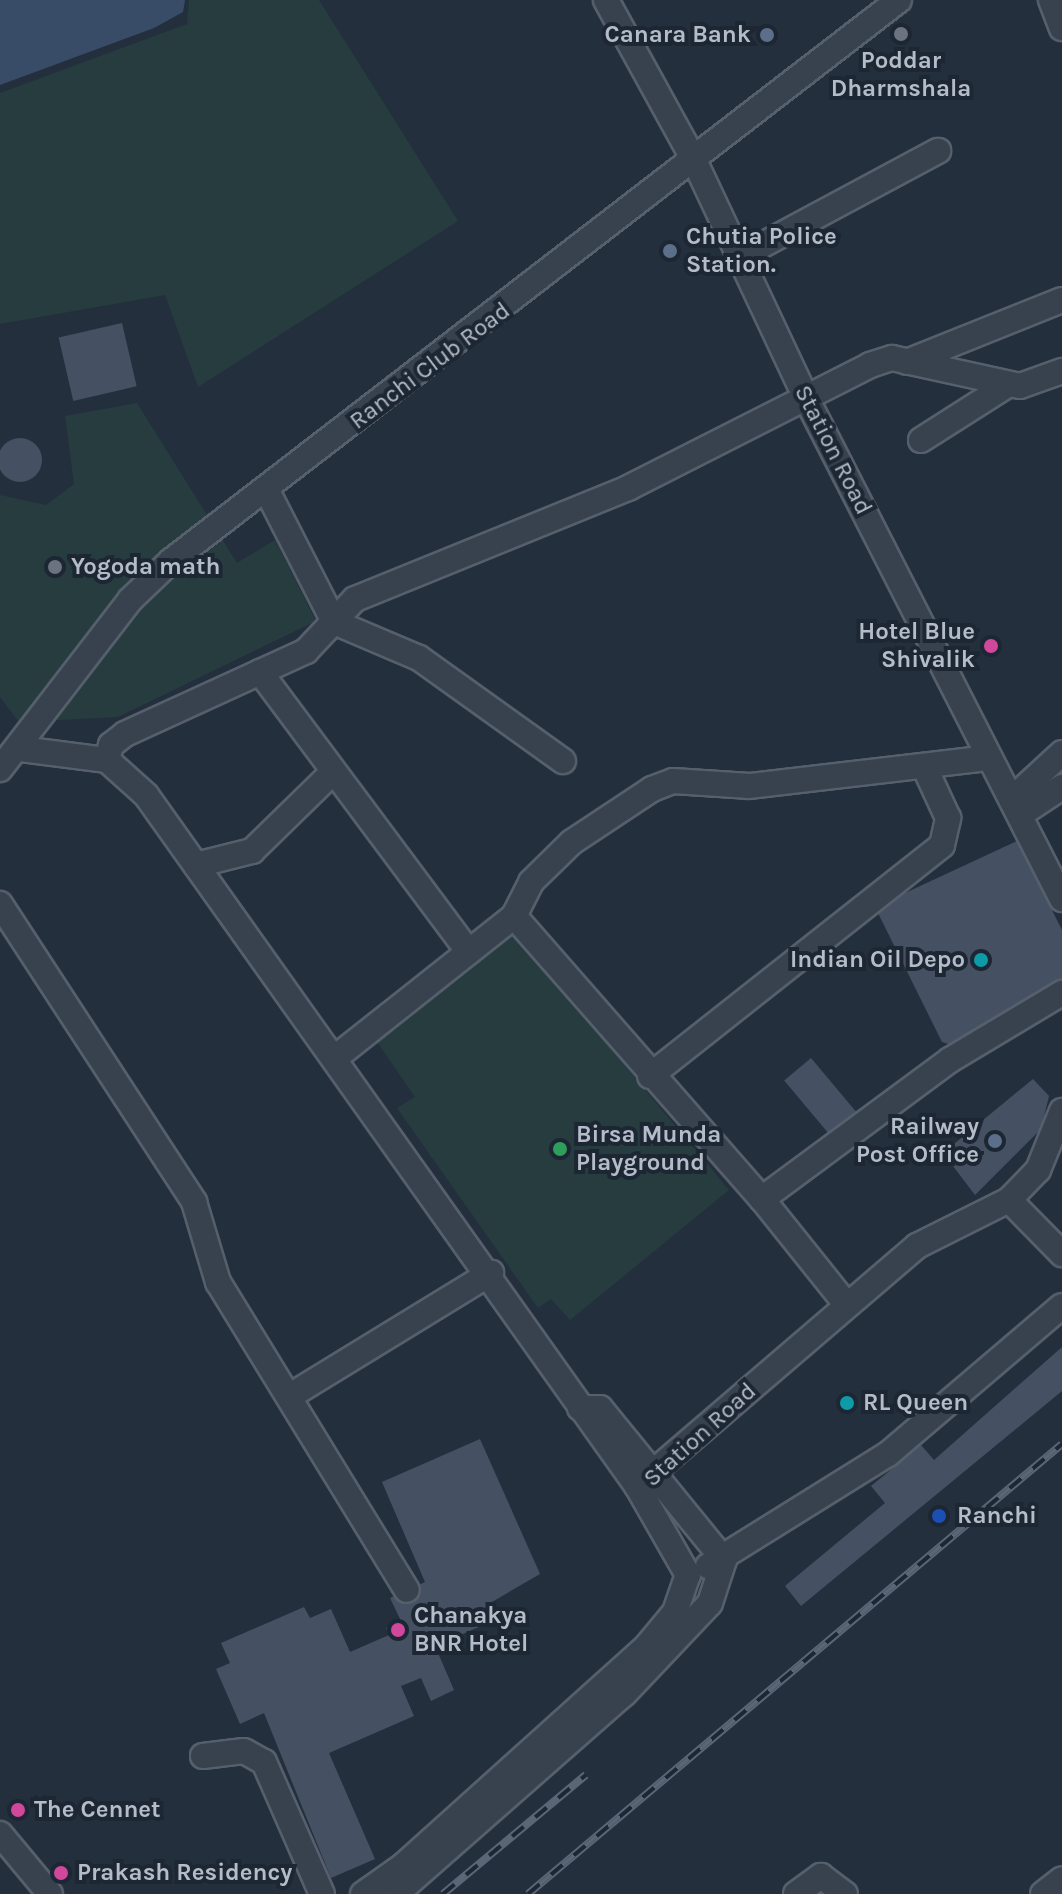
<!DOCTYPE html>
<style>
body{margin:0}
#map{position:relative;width:1062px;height:1894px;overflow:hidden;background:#242f3e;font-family:Karla,sans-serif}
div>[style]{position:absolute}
.green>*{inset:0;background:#263c3f}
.water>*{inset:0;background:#394c67}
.building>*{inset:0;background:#455162;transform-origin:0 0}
.round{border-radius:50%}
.roads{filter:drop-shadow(2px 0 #565f6c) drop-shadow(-2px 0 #565f6c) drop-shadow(0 2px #565f6c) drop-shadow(0 -2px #565f6c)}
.minor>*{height:24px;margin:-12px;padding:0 12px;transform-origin:12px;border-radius:12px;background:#38414e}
.rail>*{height:8px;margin-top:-4px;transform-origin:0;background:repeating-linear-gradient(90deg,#1d2633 0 15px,#5a6575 0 30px);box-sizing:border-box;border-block:2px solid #5a6575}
.dots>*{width:22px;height:22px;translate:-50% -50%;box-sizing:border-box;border:4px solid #1d2633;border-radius:50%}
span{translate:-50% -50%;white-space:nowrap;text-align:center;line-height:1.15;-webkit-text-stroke:8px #1d2633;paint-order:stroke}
.poi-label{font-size:24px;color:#b4bcc9;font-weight:700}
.right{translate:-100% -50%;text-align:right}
.left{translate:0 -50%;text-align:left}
.street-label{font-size:24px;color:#b4bcc9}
</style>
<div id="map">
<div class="green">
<i style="clip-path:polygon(189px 0,319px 0,458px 221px,198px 387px,165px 295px,0 324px,0 93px,187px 24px)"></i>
<i style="clip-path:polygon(137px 403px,237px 563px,275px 540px,316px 621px,118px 717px,19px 722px,0 697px,0 495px,46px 505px,74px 484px,65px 416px)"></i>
<i style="clip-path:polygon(512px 930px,729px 1190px,570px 1320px,551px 1299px,538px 1308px,397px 1108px,415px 1097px,371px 1033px)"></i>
</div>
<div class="water">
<i style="clip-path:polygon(0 0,185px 0,183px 12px,154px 28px,0 85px)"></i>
</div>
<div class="building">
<i style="left:122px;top:323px;width:65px;height:65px;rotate:77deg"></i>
<i class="round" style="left:-2px;top:438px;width:44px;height:44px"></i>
<i style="clip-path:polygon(1017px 841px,1062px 930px,1062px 989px,961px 1048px,942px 1042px,875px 907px)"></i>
<i style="left:811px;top:1058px;width:76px;height:35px;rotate:50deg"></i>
<i style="clip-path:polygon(1033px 1079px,1049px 1096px,1041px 1129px,975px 1195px,943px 1153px)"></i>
<i style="clip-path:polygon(1062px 1347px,1062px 1391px,801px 1606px,785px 1586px,885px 1503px,871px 1486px,921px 1445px,934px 1460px)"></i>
<i style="clip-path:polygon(480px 1439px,540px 1574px,490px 1603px,497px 1619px,435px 1646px,454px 1690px,431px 1701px,421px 1678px,401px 1686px,414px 1716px,329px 1753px,375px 1859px,331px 1878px,264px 1713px,240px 1724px,216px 1669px,230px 1663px,221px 1643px,304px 1607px,310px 1618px,331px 1609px,350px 1652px,389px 1635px,386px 1628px,401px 1621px,390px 1598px,425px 1582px,382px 1482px)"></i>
</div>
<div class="roads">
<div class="minor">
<i style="left:606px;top:0;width:183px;rotate:61.2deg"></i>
<i style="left:694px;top:160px;width:261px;rotate:64.8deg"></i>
<i style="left:805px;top:396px;width:565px;rotate:62.94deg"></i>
<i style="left:1051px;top:0;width:30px;rotate:69deg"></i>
<i style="left:740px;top:257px;width:225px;rotate:-28.2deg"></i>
<i style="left:907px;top:362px;width:167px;rotate:-21.8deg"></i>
<i style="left:921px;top:440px;width:104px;rotate:-32.5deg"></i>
<i style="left:266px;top:489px;width:149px;rotate:62.9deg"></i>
<i style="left:334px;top:622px;width:92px;rotate:23deg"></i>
<i style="left:419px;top:658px;width:177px;rotate:35.6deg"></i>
<i style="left:260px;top:672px;width:349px;rotate:53.3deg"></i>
<i style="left:21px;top:749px;width:87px;rotate:7.3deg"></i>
<i style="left:107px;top:760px;width:52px;rotate:41.9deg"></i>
<i style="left:146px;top:795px;width:848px;rotate:54.6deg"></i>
<i style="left:107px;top:760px;width:16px;rotate:-75deg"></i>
<i style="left:111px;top:745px;width:18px;rotate:-38deg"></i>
<i style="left:125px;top:734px;width:199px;rotate:-24.6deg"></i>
<i style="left:306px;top:651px;width:71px;rotate:-46.7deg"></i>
<i style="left:355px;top:599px;width:295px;rotate:-22.1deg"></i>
<i style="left:628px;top:488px;width:271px;rotate:-26.9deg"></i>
<i style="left:870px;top:365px;width:23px;rotate:-18deg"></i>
<i style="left:892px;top:358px;width:131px;rotate:12.3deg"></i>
<i style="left:1020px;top:386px;width:45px;rotate:-19.7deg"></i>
<i style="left:0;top:769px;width:213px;rotate:-52.4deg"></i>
<i style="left:130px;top:600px;width:57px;rotate:-43.6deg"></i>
<i style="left:171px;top:561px;width:919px;rotate:-37.62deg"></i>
<i style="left:1012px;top:799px;width:68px;rotate:-42.6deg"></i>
<i style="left:1021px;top:814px;width:49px;rotate:-33.4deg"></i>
<i style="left:196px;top:865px;width:58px;rotate:-14deg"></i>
<i style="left:252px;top:851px;width:112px;rotate:-44.3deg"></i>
<i style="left:0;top:904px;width:356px;rotate:56.9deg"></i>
<i style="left:194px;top:1202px;width:84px;rotate:73.3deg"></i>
<i style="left:218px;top:1282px;width:361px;rotate:58.5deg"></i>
<i style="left:514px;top:916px;width:376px;rotate:48.8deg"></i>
<i style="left:762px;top:1199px;width:234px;rotate:-36.5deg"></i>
<i style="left:950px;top:1060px;width:131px;rotate:-30.9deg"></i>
<i style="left:335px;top:1058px;width:228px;rotate:-38.4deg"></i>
<i style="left:514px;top:916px;width:38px;rotate:-63deg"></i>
<i style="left:531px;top:882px;width:57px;rotate:-44.3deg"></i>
<i style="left:572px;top:842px;width:96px;rotate:-33.5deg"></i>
<i style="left:652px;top:789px;width:22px;rotate:-21deg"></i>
<i style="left:673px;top:781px;width:77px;rotate:3.7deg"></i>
<i style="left:750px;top:786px;width:240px;rotate:-6.7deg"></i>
<i style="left:650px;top:1076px;width:372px;rotate:-38.3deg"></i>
<i style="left:942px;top:845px;width:28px;rotate:-77deg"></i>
<i style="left:948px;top:818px;width:57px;rotate:-114.8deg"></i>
<i style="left:762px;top:1199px;width:136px;rotate:51.3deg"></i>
<i style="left:1009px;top:1200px;width:76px;rotate:45.5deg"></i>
<i style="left:290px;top:1396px;width:236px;rotate:-31.5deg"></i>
<i style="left:708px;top:1566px;width:212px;rotate:-31.9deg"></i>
<i style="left:888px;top:1454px;width:228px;rotate:-40.4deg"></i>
<i style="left:203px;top:1756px;width:41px;rotate:-7deg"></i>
<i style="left:244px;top:1751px;width:23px;rotate:29deg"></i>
<i style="left:264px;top:1762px;width:144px;rotate:66.3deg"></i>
<i style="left:0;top:1834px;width:78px;rotate:50.2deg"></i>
<i style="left:363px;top:1894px;width:50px;rotate:-35.3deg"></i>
<i style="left:404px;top:1865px;width:327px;rotate:-42deg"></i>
<i style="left:647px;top:1646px;width:44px;rotate:-50.5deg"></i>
<i style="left:675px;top:1612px;width:39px;rotate:-71deg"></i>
<i style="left:688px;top:1575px;width:103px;rotate:-119.8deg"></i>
<i style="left:637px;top:1486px;width:369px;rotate:-40.6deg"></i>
<i style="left:917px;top:1246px;width:103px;rotate:-26.6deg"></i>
<i style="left:1009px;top:1200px;width:42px;rotate:-46deg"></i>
<i style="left:1038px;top:1170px;width:64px;rotate:-67.9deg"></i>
<i style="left:396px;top:1894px;width:303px;rotate:-41.3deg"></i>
<i style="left:624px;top:1694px;width:125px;rotate:-46.6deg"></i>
<i style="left:710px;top:1603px;width:45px;rotate:-72deg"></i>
<i style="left:724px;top:1560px;width:196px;rotate:-129.2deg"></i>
<i style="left:600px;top:1408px;width:20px;rotate:180deg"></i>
<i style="left:796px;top:1894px;width:31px;rotate:-36deg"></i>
<i style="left:821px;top:1876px;width:30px;rotate:37deg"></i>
<i style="left:1043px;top:1894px;width:24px;rotate:-38deg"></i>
</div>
</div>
<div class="rail">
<i style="left:443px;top:1894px;width:186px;rotate:-39.8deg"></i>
<i style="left:528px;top:1894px;width:698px;rotate:-40.12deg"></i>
</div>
<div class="dots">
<i style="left:901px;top:34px;background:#6b7280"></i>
<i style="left:767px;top:35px;background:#5c6f8a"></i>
<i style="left:670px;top:251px;background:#5c6f8a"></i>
<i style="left:55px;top:567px;background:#6b7280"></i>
<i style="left:991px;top:646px;background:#d1479c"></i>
<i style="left:981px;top:960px;background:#0f9aa8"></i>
<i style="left:995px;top:1141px;background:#5c6f8a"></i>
<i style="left:560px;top:1149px;background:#2e9e5b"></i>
<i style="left:847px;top:1403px;background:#0f9aa8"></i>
<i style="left:939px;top:1516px;background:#1a4fb4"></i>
<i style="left:398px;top:1630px;background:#d1479c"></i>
<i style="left:18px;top:1810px;background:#d1479c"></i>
<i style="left:61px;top:1873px;background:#d1479c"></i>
</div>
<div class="poi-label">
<span class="right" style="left:751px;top:35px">Canara Bank</span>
<span style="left:901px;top:75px">Poddar<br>Dharmshala</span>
<span class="left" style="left:686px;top:251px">Chutia Police<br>Station.</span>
<span class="left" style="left:71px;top:567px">Yogoda math</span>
<span class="right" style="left:975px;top:646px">Hotel Blue<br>Shivalik</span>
<span class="right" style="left:965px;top:960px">Indian Oil Depo</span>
<span class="right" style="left:979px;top:1141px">Railway<br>Post Office</span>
<span class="left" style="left:576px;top:1149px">Birsa Munda<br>Playground</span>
<span class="left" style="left:863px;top:1403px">RL Queen</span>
<span class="left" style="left:957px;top:1516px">Ranchi</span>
<span class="left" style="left:414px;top:1630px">Chanakya<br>BNR Hotel</span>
<span class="left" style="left:34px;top:1810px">The Cennet</span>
<span class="left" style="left:77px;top:1873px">Prakash Residency</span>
</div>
<div class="street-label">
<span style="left:430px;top:366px;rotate:-37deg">Ranchi Club Road</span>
<span style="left:833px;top:450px;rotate:63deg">Station Road</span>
<span style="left:700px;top:1435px;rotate:-42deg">Station Road</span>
</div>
</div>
